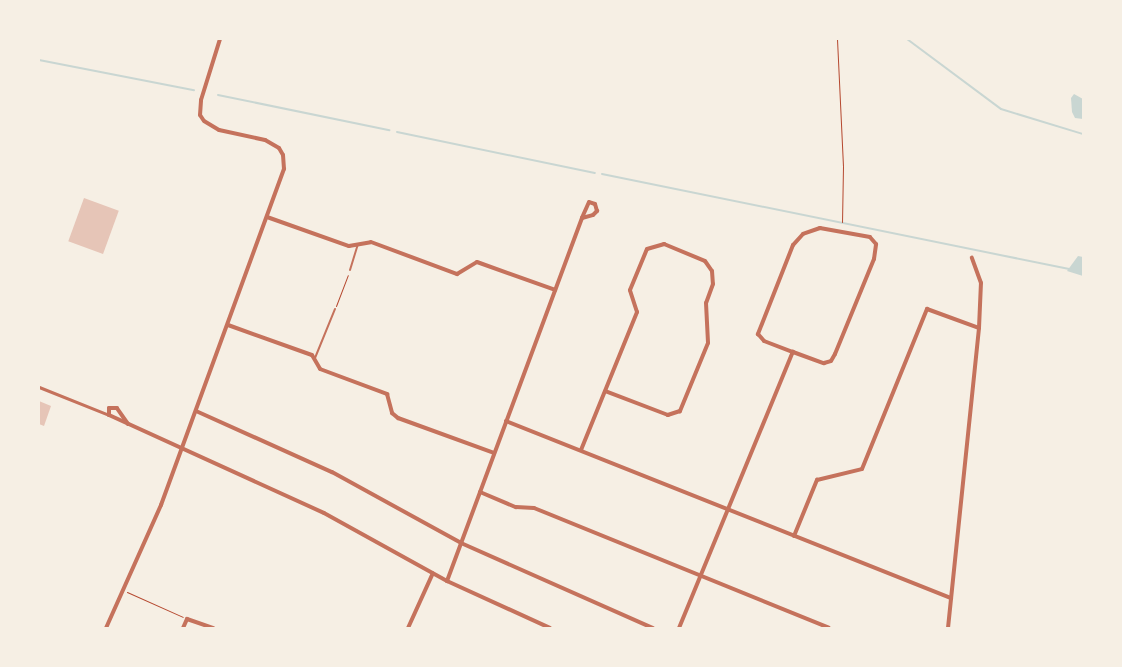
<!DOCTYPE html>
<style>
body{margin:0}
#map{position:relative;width:1122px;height:667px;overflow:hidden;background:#f6efe4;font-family:Jost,sans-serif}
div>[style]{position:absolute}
.water>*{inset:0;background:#c9d6d2}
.stream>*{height:2px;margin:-1px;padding:0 1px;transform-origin:1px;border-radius:1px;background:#c9d6d2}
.building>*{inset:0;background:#e6c5b7;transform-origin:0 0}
.path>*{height:1px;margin:-0.5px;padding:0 0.5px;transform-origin:0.5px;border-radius:0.5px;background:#b5482f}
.service>*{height:2px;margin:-1px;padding:0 1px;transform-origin:1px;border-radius:1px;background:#c5725c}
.pedestrian>*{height:3px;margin:-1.5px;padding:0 1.5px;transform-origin:1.5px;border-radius:1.5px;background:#c5725c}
.minor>*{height:4px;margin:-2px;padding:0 2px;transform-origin:2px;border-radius:2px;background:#c5725c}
span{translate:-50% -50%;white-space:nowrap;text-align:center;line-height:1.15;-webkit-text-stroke:5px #f6efe4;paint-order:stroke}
.frame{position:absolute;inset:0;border:40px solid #f6efe4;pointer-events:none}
</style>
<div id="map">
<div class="water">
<i style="clip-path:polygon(1074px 94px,1083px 99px,1083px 119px,1075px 118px,1072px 112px,1071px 98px)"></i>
<i style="clip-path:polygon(1078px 256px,1083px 257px,1083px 276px,1067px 271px)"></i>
</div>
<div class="stream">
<i style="left:907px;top:39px;width:117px;rotate:36.7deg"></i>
<i style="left:1001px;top:109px;width:86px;rotate:17deg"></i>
<i style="left:39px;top:60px;width:158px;rotate:11deg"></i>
<i style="left:218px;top:95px;width:175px;rotate:11.6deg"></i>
<i style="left:397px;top:132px;width:202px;rotate:11.7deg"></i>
<i style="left:602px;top:174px;width:478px;rotate:11.5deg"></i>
</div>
<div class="building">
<i style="left:84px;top:198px;width:37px;height:46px;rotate:20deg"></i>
<i style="clip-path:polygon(39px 401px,51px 406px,44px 426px,39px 424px)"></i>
</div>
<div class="path">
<i style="left:837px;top:39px;width:127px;rotate:87.3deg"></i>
<i style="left:843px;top:166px;width:56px;rotate:91deg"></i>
<i style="left:336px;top:306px;width:33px;rotate:-69deg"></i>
<i style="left:127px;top:592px;width:61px;rotate:24.1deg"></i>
</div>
<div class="service">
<i style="left:350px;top:270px;width:27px;rotate:-73deg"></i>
<i style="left:315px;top:358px;width:53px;rotate:-67.8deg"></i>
</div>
<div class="pedestrian">
<i style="left:39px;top:387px;width:75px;rotate:21.8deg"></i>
</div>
<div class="minor">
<i style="left:267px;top:217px;width:87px;rotate:19.5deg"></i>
<i style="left:349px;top:246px;width:22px;rotate:-10deg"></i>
<i style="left:371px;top:242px;width:92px;rotate:20.4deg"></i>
<i style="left:457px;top:274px;width:23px;rotate:-31deg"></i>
<i style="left:477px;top:262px;width:83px;rotate:19.7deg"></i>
<i style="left:228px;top:325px;width:89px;rotate:19.7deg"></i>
<i style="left:312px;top:355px;width:16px;rotate:60deg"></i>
<i style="left:320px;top:369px;width:72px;rotate:20.5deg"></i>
<i style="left:387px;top:394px;width:20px;rotate:75deg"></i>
<i style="left:392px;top:413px;width:8px;rotate:40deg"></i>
<i style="left:398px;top:418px;width:102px;rotate:20deg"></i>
<i style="left:196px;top:411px;width:149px;rotate:24.2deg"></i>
<i style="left:332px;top:472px;width:147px;rotate:28.8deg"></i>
<i style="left:461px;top:543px;width:210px;rotate:23.9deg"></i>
<i style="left:506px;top:421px;width:479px;rotate:21.7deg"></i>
<i style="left:128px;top:424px;width:19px;rotate:-125deg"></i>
<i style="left:117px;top:408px;width:8px;rotate:180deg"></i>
<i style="left:109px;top:408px;width:7px;rotate:90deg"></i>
<i style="left:109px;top:415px;width:236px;rotate:24.5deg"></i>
<i style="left:324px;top:513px;width:141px;rotate:28.9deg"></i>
<i style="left:447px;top:581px;width:113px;rotate:24.5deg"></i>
<i style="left:581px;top:450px;width:149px;rotate:-67.9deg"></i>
<i style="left:637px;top:312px;width:23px;rotate:-108deg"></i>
<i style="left:630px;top:290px;width:44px;rotate:-67.5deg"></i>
<i style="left:647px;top:249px;width:18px;rotate:-16deg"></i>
<i style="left:664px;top:244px;width:44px;rotate:22.5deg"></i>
<i style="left:705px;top:261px;width:12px;rotate:55deg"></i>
<i style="left:712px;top:271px;width:13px;rotate:86deg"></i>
<i style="left:713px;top:284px;width:20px;rotate:110deg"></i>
<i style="left:706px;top:303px;width:40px;rotate:87.1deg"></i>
<i style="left:708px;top:343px;width:74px;rotate:112.4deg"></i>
<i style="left:680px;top:411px;width:13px;rotate:162deg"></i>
<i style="left:668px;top:415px;width:67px;rotate:-159.1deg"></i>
<i style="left:480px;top:492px;width:39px;rotate:23deg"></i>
<i style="left:516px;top:507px;width:18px;rotate:3deg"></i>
<i style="left:534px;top:508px;width:318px;rotate:22.1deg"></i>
<i style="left:794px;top:536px;width:61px;rotate:-67.7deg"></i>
<i style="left:817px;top:480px;width:46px;rotate:-13.7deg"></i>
<i style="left:862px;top:469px;width:173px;rotate:-67.9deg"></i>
<i style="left:927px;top:309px;width:55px;rotate:20.1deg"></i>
<i style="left:447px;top:581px;width:387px;rotate:-69.6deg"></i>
<i style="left:582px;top:218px;width:11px;rotate:-15deg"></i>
<i style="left:593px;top:215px;width:6px;rotate:-45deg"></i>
<i style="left:597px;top:211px;width:7px;rotate:-106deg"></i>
<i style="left:595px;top:204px;width:6px;rotate:-162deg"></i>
<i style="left:589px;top:202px;width:17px;rotate:114deg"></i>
<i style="left:106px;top:628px;width:135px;rotate:-65.9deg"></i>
<i style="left:161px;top:505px;width:358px;rotate:-69.9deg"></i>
<i style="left:284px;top:169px;width:14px;rotate:-94deg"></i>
<i style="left:283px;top:155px;width:8px;rotate:-120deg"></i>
<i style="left:279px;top:148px;width:16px;rotate:-150deg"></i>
<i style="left:265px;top:140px;width:47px;rotate:-167.7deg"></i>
<i style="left:219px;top:130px;width:17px;rotate:-149deg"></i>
<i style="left:204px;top:121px;width:7px;rotate:-124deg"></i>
<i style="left:200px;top:115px;width:15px;rotate:-86deg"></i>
<i style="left:201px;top:100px;width:64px;rotate:-72.7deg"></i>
<i style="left:183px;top:628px;width:10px;rotate:-66deg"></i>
<i style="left:187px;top:619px;width:28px;rotate:19deg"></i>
<i style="left:408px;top:628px;width:60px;rotate:-65.6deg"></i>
<i style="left:679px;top:628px;width:299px;rotate:-67.6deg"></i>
<i style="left:793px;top:352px;width:33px;rotate:20deg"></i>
<i style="left:824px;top:363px;width:7px;rotate:-16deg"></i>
<i style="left:831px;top:361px;width:8px;rotate:-60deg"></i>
<i style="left:835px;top:354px;width:103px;rotate:-67.7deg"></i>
<i style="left:874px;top:259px;width:15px;rotate:-82deg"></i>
<i style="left:876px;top:244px;width:9px;rotate:-131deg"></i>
<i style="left:870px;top:237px;width:51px;rotate:-169.8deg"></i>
<i style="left:820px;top:228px;width:18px;rotate:161deg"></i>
<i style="left:803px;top:234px;width:15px;rotate:132deg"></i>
<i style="left:793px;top:245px;width:96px;rotate:111.5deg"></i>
<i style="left:758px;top:334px;width:9px;rotate:49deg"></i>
<i style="left:764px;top:341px;width:31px;rotate:21deg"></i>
<i style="left:948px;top:628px;width:302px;rotate:-84.1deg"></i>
<i style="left:979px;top:328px;width:45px;rotate:-87.5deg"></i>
<i style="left:981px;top:283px;width:27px;rotate:-110deg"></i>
</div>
<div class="frame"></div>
</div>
